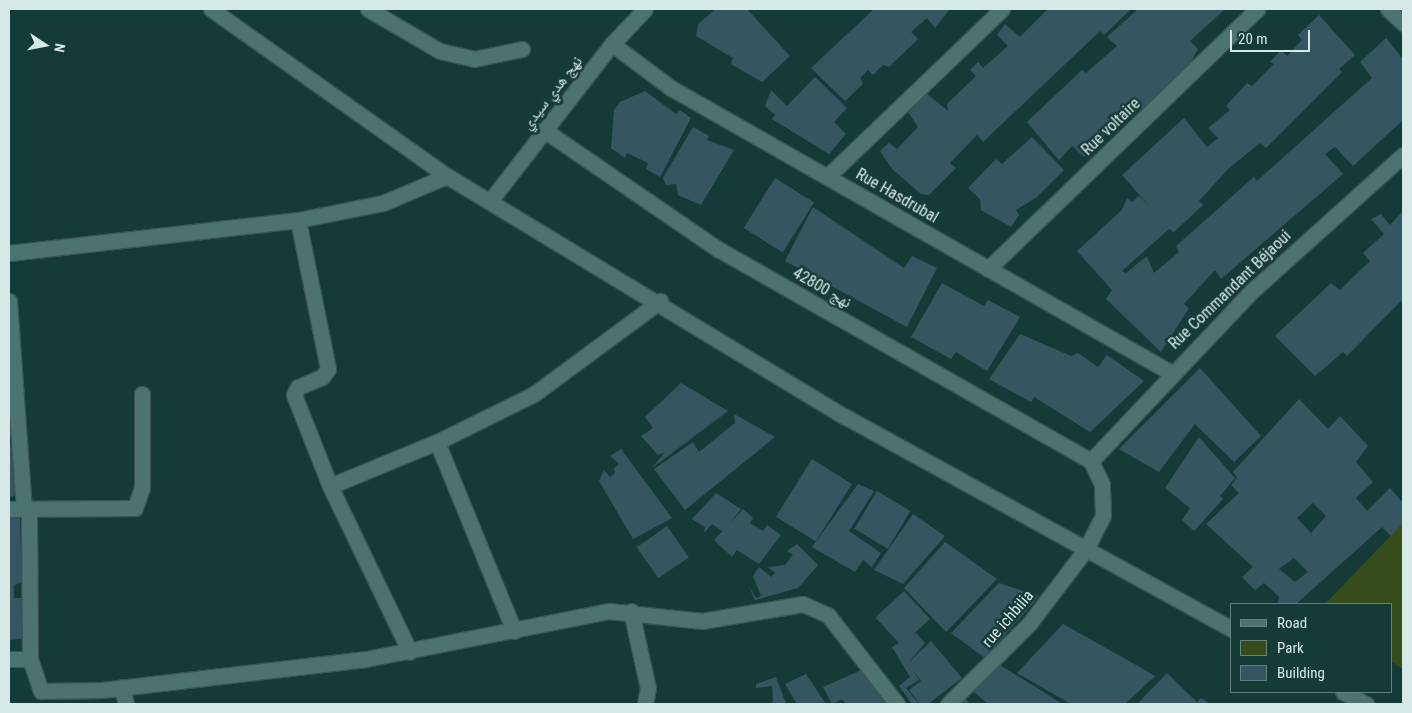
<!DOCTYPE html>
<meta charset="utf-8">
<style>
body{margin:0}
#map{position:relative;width:1412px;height:713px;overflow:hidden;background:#153b39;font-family:"Roboto Condensed","Noto Naskh Arabic",sans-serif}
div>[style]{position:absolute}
.green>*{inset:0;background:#364c1a}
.building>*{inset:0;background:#355661;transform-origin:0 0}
.roads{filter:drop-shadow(1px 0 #3a5553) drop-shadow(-1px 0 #3a5553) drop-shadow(0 1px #3a5553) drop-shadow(0 -1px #3a5553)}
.street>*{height:15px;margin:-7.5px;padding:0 7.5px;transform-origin:7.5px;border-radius:7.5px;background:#4d7371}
.secondary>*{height:15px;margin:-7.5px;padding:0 7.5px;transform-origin:7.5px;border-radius:7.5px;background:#4d7371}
span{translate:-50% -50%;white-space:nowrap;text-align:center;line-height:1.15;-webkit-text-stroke:5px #153b39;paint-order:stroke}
.street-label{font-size:16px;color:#d5e9e7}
.frame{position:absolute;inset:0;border:10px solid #d5e9e7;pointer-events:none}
.legend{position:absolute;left:1230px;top:603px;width:162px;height:90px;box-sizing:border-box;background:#153b39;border:1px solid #62817f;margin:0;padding:6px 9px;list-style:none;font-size:15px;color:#d5e9e7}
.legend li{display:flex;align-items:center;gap:10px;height:25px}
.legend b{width:25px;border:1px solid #62817f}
.north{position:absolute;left:20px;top:20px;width:50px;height:50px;-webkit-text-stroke:4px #153b39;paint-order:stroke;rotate:101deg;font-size:14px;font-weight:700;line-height:20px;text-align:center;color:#d5e9e7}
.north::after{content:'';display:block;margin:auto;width:18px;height:22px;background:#d5e9e7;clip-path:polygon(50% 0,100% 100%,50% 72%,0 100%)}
.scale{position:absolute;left:1230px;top:30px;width:80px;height:22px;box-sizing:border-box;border:2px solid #d5e9e7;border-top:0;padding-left:6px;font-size:15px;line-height:18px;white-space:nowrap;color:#d5e9e7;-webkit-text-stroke:4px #153b39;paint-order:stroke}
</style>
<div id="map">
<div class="green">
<i style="clip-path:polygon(1403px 523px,1403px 669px,1391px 662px,1391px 604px,1325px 604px)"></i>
</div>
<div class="building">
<i style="clip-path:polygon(716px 9px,747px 9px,790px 56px,762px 82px,731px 64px,733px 58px,696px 36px,698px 24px)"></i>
<i style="clip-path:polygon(874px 9px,950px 9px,935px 28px,927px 18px,911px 32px,918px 39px,889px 67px,883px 65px,873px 75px,868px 70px,860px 78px,863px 84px,845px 101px,811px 68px)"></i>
<i style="clip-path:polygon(1048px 9px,1131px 9px,1104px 35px,1100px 31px,983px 142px,977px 135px,950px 163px,956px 168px,929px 195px,921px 194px,892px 169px,880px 151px,889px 143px,897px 149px,918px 127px,908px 112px,926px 93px,948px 111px,947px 104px,976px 76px,970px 70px,978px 62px,983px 68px,1008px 46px,997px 35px,1005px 24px,1020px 37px)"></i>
<i style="clip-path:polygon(1138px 9px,1225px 9px,1190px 41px,1198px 49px,1191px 62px,1145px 110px,1137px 106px,1127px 112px,1084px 157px,1072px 146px,1059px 160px,1027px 122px,1082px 70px,1086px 73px,1117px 46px,1107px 37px)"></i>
<i style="clip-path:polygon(1319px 15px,1355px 55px,1339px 69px,1342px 72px,1266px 148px,1260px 143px,1228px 169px,1199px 201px,1203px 205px,1174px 232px,1169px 229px,1122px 271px,1126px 273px,1147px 256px,1154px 273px,1179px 252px,1176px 246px,1185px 238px,1254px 177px,1257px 181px,1372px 78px,1360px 62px,1386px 38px,1403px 59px,1403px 120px,1353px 166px,1335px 147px,1325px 154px,1343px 174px,1221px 279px,1215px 270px,1184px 304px,1189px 308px,1161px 352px,1106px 299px,1112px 290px,1077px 251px,1122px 210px,1127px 198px,1132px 202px,1139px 196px,1149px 206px,1122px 175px,1184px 118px,1207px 147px,1218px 138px,1208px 128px,1230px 110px,1226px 106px,1247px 83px,1252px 86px,1274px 64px,1270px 62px,1281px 50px,1287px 56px,1302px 40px,1298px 35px)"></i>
<i style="clip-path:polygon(815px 77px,847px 108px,834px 122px,846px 134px,829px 154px,772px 119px,775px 115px,765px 106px,771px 90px,787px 106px)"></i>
<i style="clip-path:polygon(645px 91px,676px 114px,680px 110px,691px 118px,660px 177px,646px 169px,648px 163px,627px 153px,625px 158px,611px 148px,614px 110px,620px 102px)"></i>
<i style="clip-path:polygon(693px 127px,709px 136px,707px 140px,734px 150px,701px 205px,678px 195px,676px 184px,666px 185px,663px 178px)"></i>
<i style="clip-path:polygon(1032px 137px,1064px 170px,1037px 197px,1016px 210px,1019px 215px,1011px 227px,981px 210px,980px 199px,968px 188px,996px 159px,1002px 164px)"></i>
<i style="left:775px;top:178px;width:46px;height:59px;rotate:32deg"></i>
<i style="clip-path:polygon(813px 207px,904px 268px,912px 256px,937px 268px,907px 327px,785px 261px)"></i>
<i style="clip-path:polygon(1403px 211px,1403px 299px,1347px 356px,1343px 352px,1315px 376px,1275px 336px,1331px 283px,1340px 290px,1370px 261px,1363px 253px,1384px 234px,1371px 219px,1381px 214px,1390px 225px)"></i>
<i style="clip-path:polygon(942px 283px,984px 306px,988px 300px,1020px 317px,987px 371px,956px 352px,951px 359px,911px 337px)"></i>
<i style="clip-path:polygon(1020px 334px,1071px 356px,1078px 353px,1098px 367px,1107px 355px,1144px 381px,1090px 432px,1034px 397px,1031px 402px,989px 379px)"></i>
<i style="clip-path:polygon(1200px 368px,1261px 436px,1234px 462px,1195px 424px,1159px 472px,1119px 449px)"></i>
<i style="clip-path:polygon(681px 383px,728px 411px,652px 468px,665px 452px,658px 455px,641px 436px,653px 428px,645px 417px)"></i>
<i style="clip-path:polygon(evenodd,1299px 399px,1328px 429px,1340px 416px,1368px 446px,1356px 462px,1373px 482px,1356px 498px,1367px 511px,1390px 488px,1403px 503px,1403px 523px,1391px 536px,1382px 527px,1296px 604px,1278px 604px,1279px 597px,1264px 583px,1255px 590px,1242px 577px,1253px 567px,1206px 524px,1239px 493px,1231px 485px,1237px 478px,1233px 472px,1299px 399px,1313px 503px,1326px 516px,1311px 533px,1297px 518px,1313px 503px,1299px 399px,1294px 558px,1308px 572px,1295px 582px,1279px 569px,1294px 558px)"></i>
<i style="clip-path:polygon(734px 414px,775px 437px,685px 510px,654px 469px,693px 442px,699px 452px,735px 423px)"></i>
<i style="clip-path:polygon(1199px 437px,1235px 478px,1220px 496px,1223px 499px,1194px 531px,1182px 520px,1190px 508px,1165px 488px)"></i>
<i style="clip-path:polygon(9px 442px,10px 442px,17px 496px,9px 497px)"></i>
<i style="clip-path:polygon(621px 449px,672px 518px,633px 539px,599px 481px,604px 470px,610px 477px,615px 473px,614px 468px,619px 464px,610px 456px)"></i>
<i style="left:812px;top:459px;width:47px;height:68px;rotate:32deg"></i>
<i style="clip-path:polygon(858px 484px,874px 491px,849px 531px,881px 553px,872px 567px,863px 560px,855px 572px,812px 547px)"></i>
<i style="left:877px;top:491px;width:39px;height:44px;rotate:31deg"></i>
<i style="clip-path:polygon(716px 493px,741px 509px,723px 532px,712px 524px,704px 533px,705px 527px,692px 519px)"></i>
<i style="clip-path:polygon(743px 509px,753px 518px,750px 523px,763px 531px,767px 525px,781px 535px,759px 564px,737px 550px,732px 557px,714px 540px)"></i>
<i style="clip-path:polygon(913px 514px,945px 536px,903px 584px,874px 570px)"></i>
<i style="clip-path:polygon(9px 518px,20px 518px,22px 582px,14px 585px,14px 598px,22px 598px,22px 639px,9px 640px)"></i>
<i style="left:667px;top:526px;width:38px;height:37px;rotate:55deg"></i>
<i style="clip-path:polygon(945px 542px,997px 579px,946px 632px,904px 588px)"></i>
<i style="clip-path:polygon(797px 544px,818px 565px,798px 588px,755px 600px,748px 585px,756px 598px,761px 596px,753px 576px,759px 567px,771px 577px,775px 573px,768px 567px,785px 565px,793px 555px,787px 551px)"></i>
<i style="clip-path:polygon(999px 583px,1039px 596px,985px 658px,951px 633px)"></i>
<i style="left:904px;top:591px;width:38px;height:39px;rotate:47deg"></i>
<i style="clip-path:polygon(1063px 624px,1138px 666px,1155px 676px,1125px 704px,1071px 704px,1017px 673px)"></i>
<i style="clip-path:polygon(916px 633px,925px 643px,908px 663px,931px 641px,962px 678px,928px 704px,920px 704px,909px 690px,921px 681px,913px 670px,919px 680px,906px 688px,919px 704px,912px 704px,899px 686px,910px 677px,892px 647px)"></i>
<i style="clip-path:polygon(998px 664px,1047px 694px,1062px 704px,988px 704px,974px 692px)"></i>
<i style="clip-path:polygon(866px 668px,889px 704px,846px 704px,842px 699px,832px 704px,823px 687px)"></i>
<i style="clip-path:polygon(1167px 673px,1197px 702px,1201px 698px,1210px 704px,1137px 704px)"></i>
<i style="clip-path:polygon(806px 674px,826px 704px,797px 704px,785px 684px)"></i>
<i style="clip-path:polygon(776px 677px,786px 704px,767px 704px,773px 702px,772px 686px,756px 688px,756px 684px)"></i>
<i style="clip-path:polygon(964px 697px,970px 704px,956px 704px)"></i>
</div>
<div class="roads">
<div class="street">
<i style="left:368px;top:9px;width:83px;rotate:30.3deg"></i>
<i style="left:440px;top:51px;width:35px;rotate:13deg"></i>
<i style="left:474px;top:59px;width:49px;rotate:-11.8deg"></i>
<i style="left:1388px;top:9px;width:21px;rotate:43deg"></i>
<i style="left:612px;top:44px;width:74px;rotate:36.7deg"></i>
<i style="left:671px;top:88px;width:574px;rotate:29.65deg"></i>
<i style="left:544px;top:130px;width:211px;rotate:34.4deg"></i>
<i style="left:718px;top:249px;width:429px;rotate:29.6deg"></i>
<i style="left:828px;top:176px;width:241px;rotate:-43.8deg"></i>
<i style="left:490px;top:201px;width:199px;rotate:-52.2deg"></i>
<i style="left:612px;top:44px;width:48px;rotate:-46.7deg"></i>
<i style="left:298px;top:220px;width:152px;rotate:78.6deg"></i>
<i style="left:328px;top:369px;width:10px;rotate:127deg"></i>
<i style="left:322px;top:377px;width:26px;rotate:157deg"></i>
<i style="left:298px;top:387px;width:9px;rotate:117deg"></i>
<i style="left:294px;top:395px;width:98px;rotate:68.4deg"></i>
<i style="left:330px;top:486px;width:184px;rotate:64.3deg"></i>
<i style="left:9px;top:253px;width:291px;rotate:-6.5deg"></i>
<i style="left:298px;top:220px;width:87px;rotate:-11.3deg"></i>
<i style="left:383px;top:203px;width:69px;rotate:-22.9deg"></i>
<i style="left:988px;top:269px;width:374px;rotate:-44deg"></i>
<i style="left:9px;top:301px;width:209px;rotate:85.9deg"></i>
<i style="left:437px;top:442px;width:204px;rotate:67.8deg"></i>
<i style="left:1091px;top:461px;width:234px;rotate:-46.6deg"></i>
<i style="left:1252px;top:291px;width:203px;rotate:-42deg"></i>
<i style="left:330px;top:486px;width:116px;rotate:-22.4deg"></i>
<i style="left:437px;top:442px;width:108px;rotate:-26.3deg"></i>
<i style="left:534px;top:394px;width:157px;rotate:-36.4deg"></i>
<i style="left:9px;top:509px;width:126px;rotate:-0.5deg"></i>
<i style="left:135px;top:508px;width:21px;rotate:-71deg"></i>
<i style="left:142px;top:488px;width:94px;rotate:-90deg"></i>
<i style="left:631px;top:611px;width:79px;rotate:77.6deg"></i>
<i style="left:648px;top:688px;width:16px;rotate:101deg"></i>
<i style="left:9px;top:659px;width:21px"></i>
<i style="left:30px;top:659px;width:149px;rotate:-90.4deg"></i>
<i style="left:30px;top:659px;width:34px;rotate:71deg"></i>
<i style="left:41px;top:691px;width:61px;rotate:-0.9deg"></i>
<i style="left:102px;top:690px;width:266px;rotate:-6.7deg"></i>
<i style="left:366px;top:659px;width:248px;rotate:-11.2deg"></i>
<i style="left:609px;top:611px;width:94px;rotate:6.1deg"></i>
<i style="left:702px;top:621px;width:102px;rotate:-9.6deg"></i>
<i style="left:803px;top:604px;width:27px;rotate:24deg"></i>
<i style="left:828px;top:615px;width:113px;rotate:52.2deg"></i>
<i style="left:122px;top:687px;width:17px;rotate:77deg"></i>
<i style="left:948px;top:704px;width:114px;rotate:-44.6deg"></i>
<i style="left:1029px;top:624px;width:94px;rotate:-52.8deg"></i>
<i style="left:1086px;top:549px;width:37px;rotate:-63deg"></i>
<i style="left:1103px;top:516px;width:32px;rotate:-92deg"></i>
<i style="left:1102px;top:484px;width:25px;rotate:-116deg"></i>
</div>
<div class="secondary">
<i style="left:211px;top:9px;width:289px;rotate:35.3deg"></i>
<i style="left:447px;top:176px;width:464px;rotate:31.2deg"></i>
<i style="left:844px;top:416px;width:442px;rotate:28.8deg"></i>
<i style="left:1343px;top:692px;width:26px;rotate:28deg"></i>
</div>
</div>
<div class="street-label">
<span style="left:552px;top:93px;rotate:-52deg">نهج هدي سيدي</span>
<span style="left:1111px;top:127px;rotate:-44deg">Rue voltaire</span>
<span style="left:897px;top:196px;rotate:30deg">Rue Hasdrubal</span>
<span style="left:822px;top:288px;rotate:30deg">نهج 42800</span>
<span style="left:1230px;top:290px;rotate:-44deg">Rue Commandant Béjaoui</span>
<span style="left:1008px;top:619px;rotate:-49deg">rue ichbilia</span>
</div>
<div class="frame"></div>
<ul class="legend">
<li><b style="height:6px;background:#4d7371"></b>Road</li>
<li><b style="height:14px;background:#364c1a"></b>Park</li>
<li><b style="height:14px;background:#355661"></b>Building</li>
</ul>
<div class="north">N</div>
<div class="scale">20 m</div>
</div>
